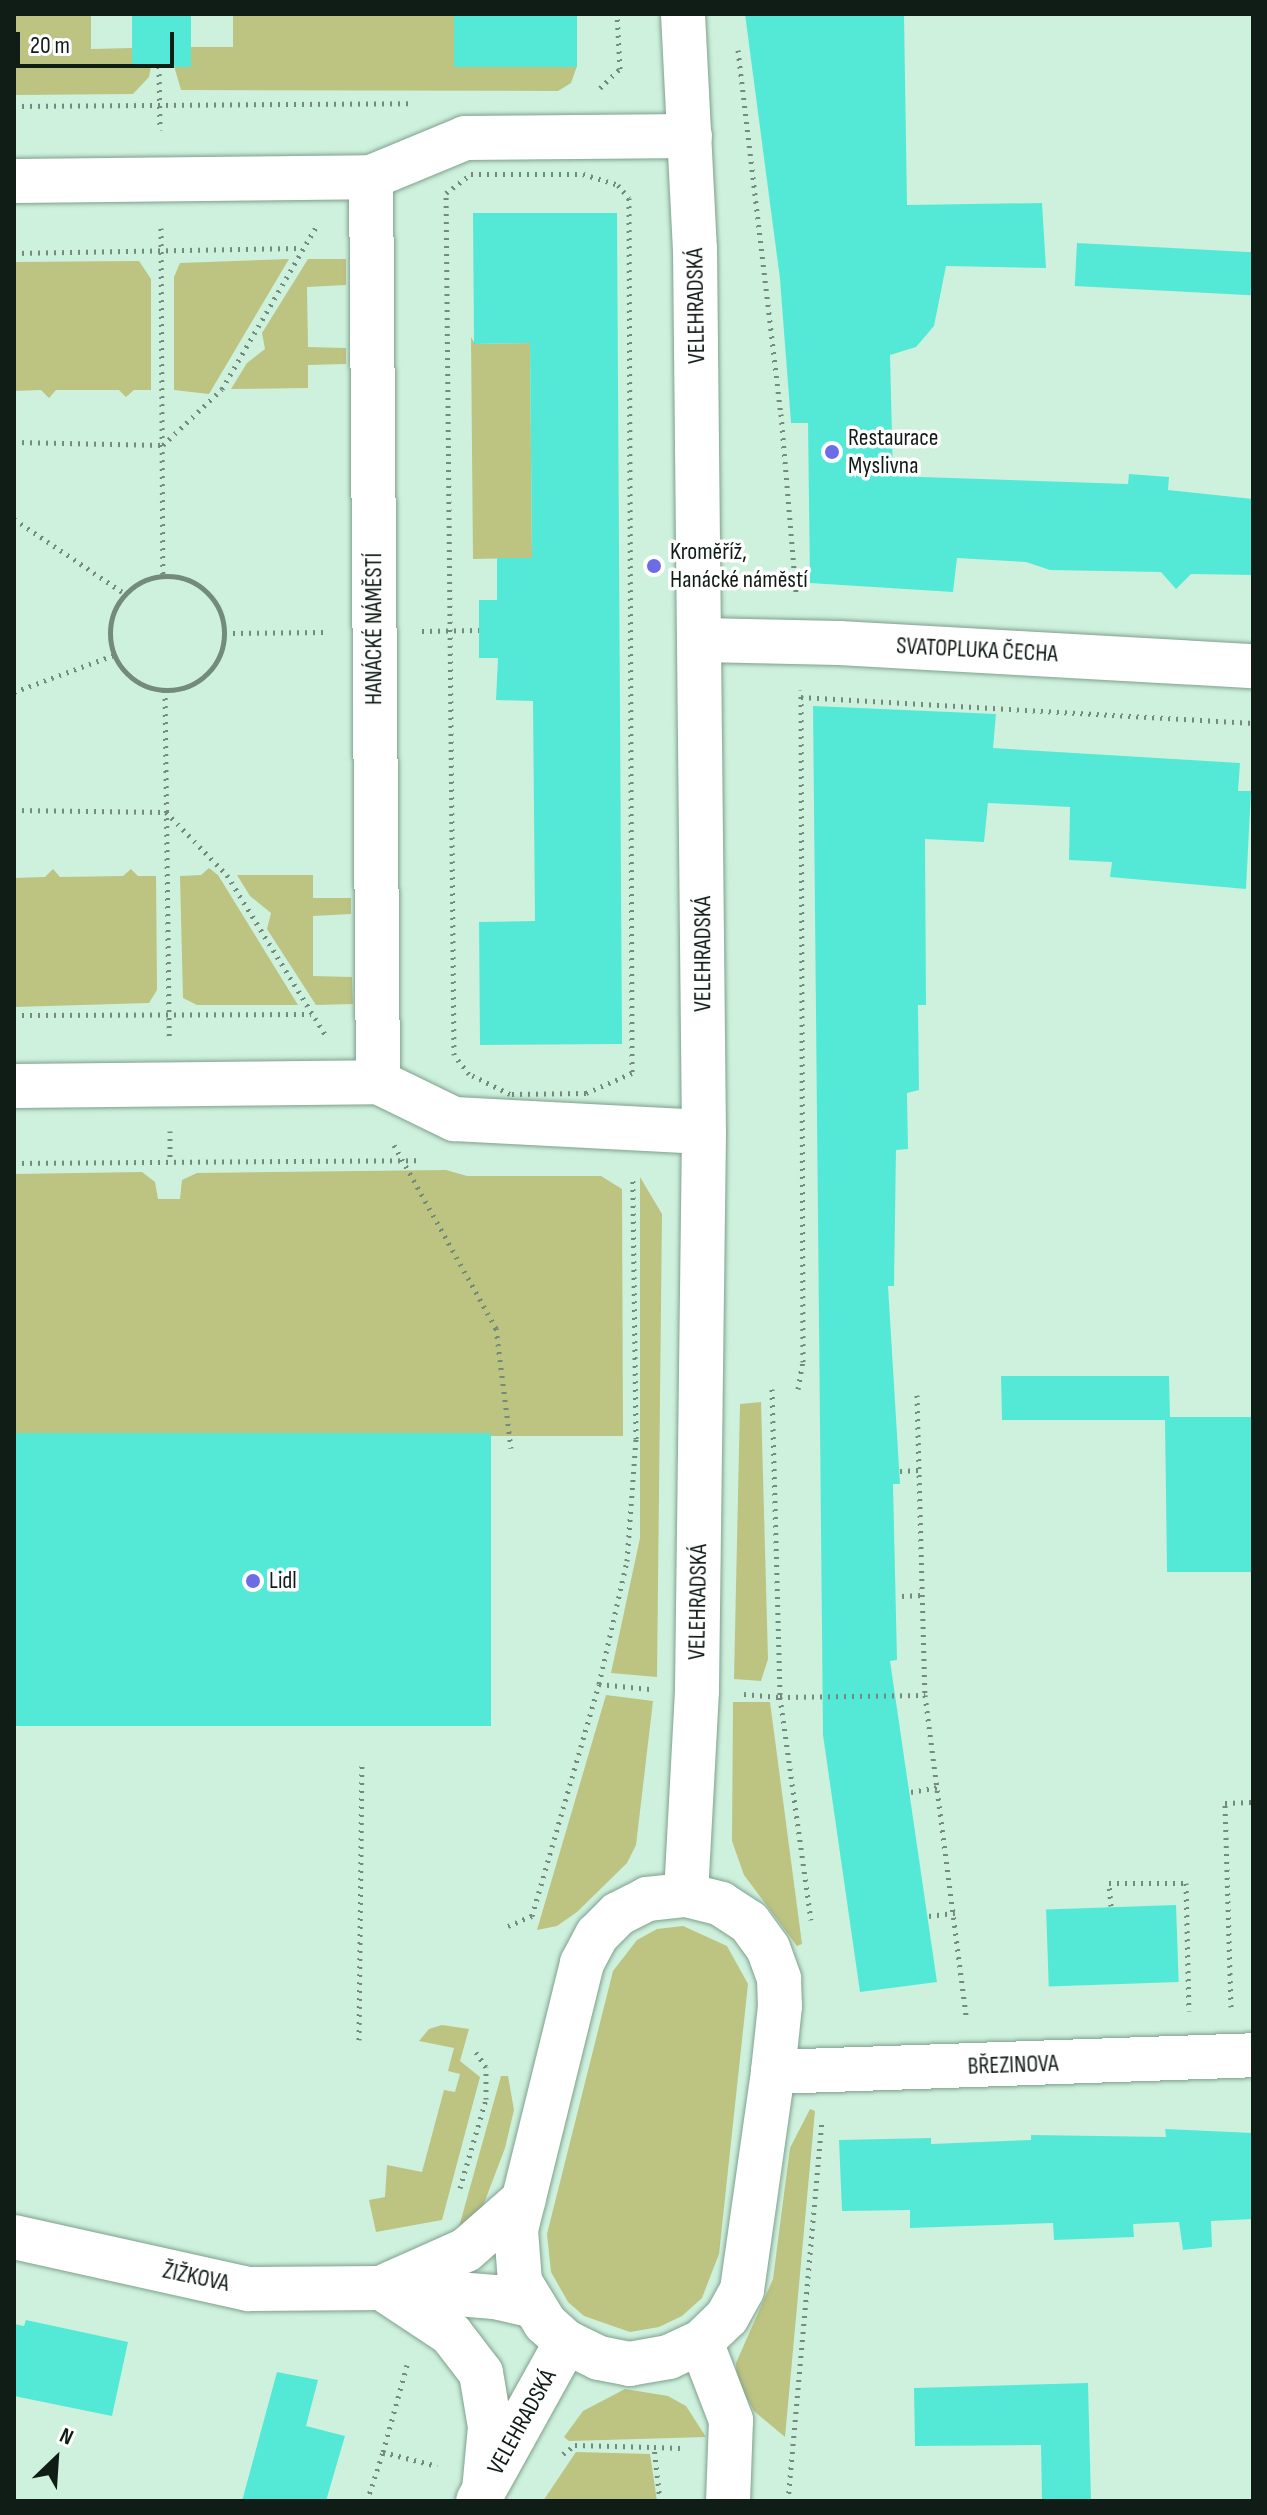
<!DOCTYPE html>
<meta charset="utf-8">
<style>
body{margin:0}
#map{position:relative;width:1267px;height:2515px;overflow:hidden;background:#cef1dd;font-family:"Sofia Sans Condensed",sans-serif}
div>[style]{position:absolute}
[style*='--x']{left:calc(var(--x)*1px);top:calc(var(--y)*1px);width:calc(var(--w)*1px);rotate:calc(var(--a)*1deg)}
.green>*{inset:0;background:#bdc381}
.building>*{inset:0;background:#54e9d7;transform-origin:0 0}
.path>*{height:5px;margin-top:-2.5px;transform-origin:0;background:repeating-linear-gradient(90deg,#738a7d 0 2px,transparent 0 8px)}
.path>.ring{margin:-2.5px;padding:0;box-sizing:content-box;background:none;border:5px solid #738a7d;border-radius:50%}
.roads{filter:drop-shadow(0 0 2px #7fa08e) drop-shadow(0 0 2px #7fa08e)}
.street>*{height:44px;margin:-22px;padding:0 22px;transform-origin:22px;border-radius:22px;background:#fff}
.secondary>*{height:44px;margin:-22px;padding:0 22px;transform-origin:22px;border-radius:22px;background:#fff}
.dots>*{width:22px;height:22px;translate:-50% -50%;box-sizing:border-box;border:4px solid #fff;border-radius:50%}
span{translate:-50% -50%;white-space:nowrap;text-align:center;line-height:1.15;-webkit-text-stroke:7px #fff;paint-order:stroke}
.street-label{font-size:24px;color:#101c16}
.poi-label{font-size:24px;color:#101c16}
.left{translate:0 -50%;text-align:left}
.frame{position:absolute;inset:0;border:16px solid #101c16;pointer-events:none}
.north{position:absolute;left:16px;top:2419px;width:80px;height:80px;-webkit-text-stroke:6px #fff;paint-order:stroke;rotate:25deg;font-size:22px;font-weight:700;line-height:32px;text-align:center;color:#101c16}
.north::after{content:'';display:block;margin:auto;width:28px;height:36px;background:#101c16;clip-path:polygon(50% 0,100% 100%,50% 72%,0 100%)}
.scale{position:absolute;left:16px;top:32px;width:158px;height:36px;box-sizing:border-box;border:4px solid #101c16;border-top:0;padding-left:10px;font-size:24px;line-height:28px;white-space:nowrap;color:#101c16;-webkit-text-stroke:6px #fff;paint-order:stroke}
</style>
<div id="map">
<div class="green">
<div style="clip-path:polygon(14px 14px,91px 14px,91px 49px,133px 48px,151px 66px,149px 77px,133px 94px,14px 95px)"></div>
<div style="clip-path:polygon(233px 14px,454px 14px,455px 67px,577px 66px,571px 83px,558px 91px,181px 90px,174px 66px,190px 65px,191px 47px,233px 47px)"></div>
<div style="clip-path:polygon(289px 259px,209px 394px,174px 390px,174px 277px,180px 263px)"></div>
<div style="clip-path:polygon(308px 259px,346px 259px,346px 285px,307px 287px,308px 347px,346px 348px,346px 364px,308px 365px,308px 388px,231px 389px,247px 363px,265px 349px,262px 333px)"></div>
<div style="clip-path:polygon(139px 261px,151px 279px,151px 390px,134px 390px,126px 397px,119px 390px,56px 390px,49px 398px,41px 390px,14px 391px,14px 262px)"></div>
<div style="clip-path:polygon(471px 337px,475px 344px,530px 343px,532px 558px,473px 559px)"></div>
<div style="clip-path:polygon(209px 868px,218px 875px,298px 1005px,197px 1005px,183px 998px,180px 876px,201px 875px)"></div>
<div style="clip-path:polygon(53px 869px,60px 877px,123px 876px,131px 869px,138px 876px,156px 876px,157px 990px,149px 1003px,14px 1007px,14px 878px,45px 877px)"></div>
<div style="clip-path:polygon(237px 875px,313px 875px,313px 898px,351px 898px,351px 914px,313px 916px,313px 976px,352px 977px,353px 1004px,316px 1005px,267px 929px,271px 913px,250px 896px)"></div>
<div style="clip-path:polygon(446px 1170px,467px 1176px,601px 1176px,622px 1189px,623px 1436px,14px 1436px,14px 1174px,142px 1172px,155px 1182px,158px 1199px,180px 1199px,182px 1180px,197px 1173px)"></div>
<div style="clip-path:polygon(640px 1177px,662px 1214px,657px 1677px,611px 1673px,640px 1538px)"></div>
<div style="clip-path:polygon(761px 1402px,768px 1659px,761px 1681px,734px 1679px,740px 1404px)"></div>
<div style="clip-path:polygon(606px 1695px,653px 1701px,636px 1845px,627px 1863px,577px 1912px,557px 1926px,537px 1930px)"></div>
<div style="clip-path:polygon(733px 1702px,770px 1702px,802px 1944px,797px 1946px,744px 1875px,732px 1841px)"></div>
<div style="clip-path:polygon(683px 1926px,727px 1946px,748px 1984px,719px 2254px,702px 2298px,682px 2316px,659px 2327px,630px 2332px,584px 2316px,568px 2302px,551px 2272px,547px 2234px,613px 1971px,637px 1940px,657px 1929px)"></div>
<div style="clip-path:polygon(442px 2025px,469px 2029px,460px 2061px,480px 2077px,442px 2220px,376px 2232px,369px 2200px,385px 2197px,387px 2165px,422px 2172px,444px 2090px,455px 2092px,460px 2074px,448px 2071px,454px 2048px,419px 2041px,429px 2029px)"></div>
<div style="clip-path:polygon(501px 2076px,508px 2076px,514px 2110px,505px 2148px,483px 2206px,459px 2227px)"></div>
<div style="clip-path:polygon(810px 2109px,815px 2111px,785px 2437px,754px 2411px,737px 2381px,736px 2363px,773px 2279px,790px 2148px)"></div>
<div style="clip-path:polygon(625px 2389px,668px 2396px,686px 2406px,706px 2437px,569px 2441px,564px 2437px,583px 2411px)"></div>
<div style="clip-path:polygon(576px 2452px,650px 2454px,657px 2501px,543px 2501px)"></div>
</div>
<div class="building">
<div style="left:132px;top:14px;width:59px;height:53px"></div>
<div style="left:454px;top:14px;width:123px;height:53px"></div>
<div style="clip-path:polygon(745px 14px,904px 14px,907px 205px,1042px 203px,1046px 268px,946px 266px,934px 326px,916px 347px,890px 355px,893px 476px,1128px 484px,1129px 474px,1169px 477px,1168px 490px,1253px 499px,1253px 575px,1191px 574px,1176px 589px,1161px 572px,1050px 570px,1026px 562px,957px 558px,953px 592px,810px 583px,808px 423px,791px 423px,780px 279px)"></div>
<div style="clip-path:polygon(473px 213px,617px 213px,622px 1044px,480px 1045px,479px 922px,535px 921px,533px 701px,496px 700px,498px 658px,479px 658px,479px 600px,497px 600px,497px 558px,532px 558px,530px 343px,474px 344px)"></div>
<div style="left:1077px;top:243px;width:176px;height:43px;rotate:3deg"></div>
<div style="clip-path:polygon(813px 706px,996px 714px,993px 748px,1240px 763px,1238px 791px,1251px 791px,1246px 889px,1110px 877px,1112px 862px,1069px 860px,1070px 807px,988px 803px,984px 842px,925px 839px,926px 1005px,918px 1005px,919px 1090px,907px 1093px,908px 1149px,896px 1150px,894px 1286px,888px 1286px,900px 1484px,893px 1484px,897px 1660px,890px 1661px,937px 1982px,860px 1992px,823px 1735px)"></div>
<div style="clip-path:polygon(1001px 1376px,1169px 1376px,1170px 1417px,1253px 1417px,1253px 1572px,1167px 1572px,1165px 1420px,1002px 1420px)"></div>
<div style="left:491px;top:1433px;width:293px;height:477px;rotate:90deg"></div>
<div style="left:1176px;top:1905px;width:77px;height:130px;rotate:88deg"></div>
<div style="clip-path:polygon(1165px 2129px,1253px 2133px,1253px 2219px,1211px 2221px,1212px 2247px,1183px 2250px,1179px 2222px,1133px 2224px,1134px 2237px,1054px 2240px,1053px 2223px,910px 2228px,910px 2210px,842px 2211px,839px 2140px,931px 2138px,931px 2144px,1031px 2140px,1031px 2135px,1166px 2137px)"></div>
<div style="clip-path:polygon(26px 2320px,128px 2342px,112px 2416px,14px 2396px,14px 2324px,24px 2326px)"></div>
<div style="clip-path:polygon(277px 2372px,318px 2380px,306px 2426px,345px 2436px,326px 2501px,242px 2501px)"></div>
<div style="clip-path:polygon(1088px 2383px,1091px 2501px,1042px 2501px,1041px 2445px,915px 2446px,914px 2388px)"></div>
</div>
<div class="path">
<div style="--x:738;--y:50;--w:367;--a:83.3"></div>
<div style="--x:781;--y:414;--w:180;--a:85.2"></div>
<div style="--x:159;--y:66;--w:64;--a:89.1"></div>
<div style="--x:600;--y:88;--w:28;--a:-44"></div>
<div style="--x:620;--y:69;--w:55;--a:-93.1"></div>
<div style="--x:14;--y:106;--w:398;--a:-0.4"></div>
<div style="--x:471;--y:174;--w:112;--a:0"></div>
<div style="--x:583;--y:174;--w:37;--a:17"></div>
<div style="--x:618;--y:185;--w:17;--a:50"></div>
<div style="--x:629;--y:198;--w:875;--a:89.8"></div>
<div style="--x:632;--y:1073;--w:50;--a:156.5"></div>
<div style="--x:586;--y:1093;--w:76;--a:179.2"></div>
<div style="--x:510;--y:1094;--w:46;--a:-154"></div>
<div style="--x:469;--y:1074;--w:24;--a:-128"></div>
<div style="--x:454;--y:1055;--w:862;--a:-90.53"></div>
<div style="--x:446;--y:193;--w:31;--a:-37"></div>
<div style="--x:161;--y:228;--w:347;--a:89.7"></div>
<div style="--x:14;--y:253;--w:287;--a:-1"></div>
<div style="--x:14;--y:442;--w:149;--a:1.2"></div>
<div style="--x:163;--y:445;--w:81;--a:-43.5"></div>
<div style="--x:222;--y:389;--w:190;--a:-59.9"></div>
<div style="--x:14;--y:519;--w:134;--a:34"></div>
<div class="ring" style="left:110px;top:576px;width:109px;height:109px"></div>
<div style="--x:422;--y:631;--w:57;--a:-1"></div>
<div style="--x:225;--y:633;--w:103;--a:-0.6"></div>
<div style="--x:165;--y:690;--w:347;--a:89.3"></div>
<div style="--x:14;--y:692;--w:107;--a:-20.3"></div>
<div style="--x:801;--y:697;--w:453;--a:3.3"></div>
<div style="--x:14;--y:810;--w:152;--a:0.8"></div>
<div style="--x:166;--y:812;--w:88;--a:45.9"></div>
<div style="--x:227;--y:875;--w:187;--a:58.4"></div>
<div style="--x:14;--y:1015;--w:297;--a:-0.2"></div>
<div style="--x:170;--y:1131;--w:30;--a:90"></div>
<div style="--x:394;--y:1145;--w:210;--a:60.9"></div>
<div style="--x:496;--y:1328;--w:121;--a:82.9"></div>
<div style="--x:14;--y:1163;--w:407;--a:-0.4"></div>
<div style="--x:772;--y:1389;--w:308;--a:88.5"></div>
<div style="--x:780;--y:1697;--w:145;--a:-0.8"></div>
<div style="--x:925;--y:1695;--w:323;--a:82.7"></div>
<div style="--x:798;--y:1389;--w:27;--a:-80"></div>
<div style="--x:803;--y:1362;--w:672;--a:-90.17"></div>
<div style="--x:917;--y:1395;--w:300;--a:88.5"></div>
<div style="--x:900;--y:1471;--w:18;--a:-3"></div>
<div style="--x:902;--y:1596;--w:20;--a:-3"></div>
<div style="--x:599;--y:1684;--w:51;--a:5.6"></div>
<div style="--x:744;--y:1694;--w:36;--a:5"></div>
<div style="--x:780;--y:1697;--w:225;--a:82.1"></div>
<div style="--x:911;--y:1792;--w:27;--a:-10"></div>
<div style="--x:1111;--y:1906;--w:23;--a:-95"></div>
<div style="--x:1109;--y:1883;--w:77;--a:0"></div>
<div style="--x:1186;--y:1883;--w:128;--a:88.7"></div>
<div style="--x:929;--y:1916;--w:26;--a:-7"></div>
<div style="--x:508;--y:1926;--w:26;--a:-23"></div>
<div style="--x:532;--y:1916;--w:241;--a:-73.9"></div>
<div style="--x:599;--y:1684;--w:126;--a:-77.2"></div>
<div style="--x:627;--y:1561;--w:122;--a:-85.8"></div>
<div style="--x:636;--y:1439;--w:261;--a:-90.7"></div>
<div style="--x:1231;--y:2007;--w:204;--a:-91.7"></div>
<div style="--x:1225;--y:1803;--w:28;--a:-2"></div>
<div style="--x:359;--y:2040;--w:276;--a:-89.4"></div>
<div style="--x:460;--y:2188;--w:93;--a:-73.7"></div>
<div style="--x:486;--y:2099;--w:32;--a:-90"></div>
<div style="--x:486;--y:2067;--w:18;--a:-124"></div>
<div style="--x:407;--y:2365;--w:90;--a:105.4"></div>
<div style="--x:383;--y:2452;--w:56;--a:14.5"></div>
<div style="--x:563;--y:2454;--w:15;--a:-37"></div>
<div style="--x:575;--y:2445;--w:79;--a:1.5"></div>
<div style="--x:367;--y:2501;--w:52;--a:-71.9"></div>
<div style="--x:660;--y:2501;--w:54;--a:-96.3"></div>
<div style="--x:654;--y:2447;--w:26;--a:2"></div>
<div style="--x:788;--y:2501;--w:383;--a:-84.9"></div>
</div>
<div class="roads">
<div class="street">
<div style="--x:14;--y:181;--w:357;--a:-0.6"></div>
<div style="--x:371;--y:177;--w:102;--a:-22.5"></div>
<div style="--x:465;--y:138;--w:225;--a:-0.5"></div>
<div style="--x:701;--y:640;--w:138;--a:1.2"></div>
<div style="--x:839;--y:643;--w:415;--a:3.2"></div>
<div style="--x:378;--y:1082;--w:85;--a:26"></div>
<div style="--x:454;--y:1119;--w:250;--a:3"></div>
<div style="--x:14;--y:1086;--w:364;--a:-0.6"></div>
<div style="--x:378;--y:1082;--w:905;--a:-90.44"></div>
<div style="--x:773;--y:2072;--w:480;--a:-2"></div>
<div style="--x:14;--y:2237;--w:241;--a:12.5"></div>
<div style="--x:249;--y:2289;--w:132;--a:-0.4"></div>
<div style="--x:381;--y:2288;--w:114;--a:4.5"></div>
<div style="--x:495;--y:2297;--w:37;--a:13"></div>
<div style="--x:387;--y:2285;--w:86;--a:-23.9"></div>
<div style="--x:466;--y:2250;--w:77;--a:-41.3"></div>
<div style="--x:383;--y:2289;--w:82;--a:33.5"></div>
<div style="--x:451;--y:2334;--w:49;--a:52.4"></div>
<div style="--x:481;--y:2373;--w:55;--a:80.5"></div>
<div style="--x:490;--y:2427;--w:63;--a:95.4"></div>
<div style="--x:701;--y:2342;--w:84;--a:69"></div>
<div style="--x:731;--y:2420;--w:81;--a:92.1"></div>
</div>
<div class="secondary">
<div style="--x:683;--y:14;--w:234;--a:87.1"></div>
<div style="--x:695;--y:248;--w:884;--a:89.42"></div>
<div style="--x:704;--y:1132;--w:559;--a:90.72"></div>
<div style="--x:697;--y:1691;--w:204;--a:93.1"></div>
<div style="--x:686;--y:1895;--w:36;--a:14"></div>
<div style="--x:721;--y:1904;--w:33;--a:33"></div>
<div style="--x:749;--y:1922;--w:32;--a:54"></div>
<div style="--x:768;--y:1948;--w:33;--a:70"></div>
<div style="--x:779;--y:1979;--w:27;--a:88"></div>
<div style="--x:780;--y:2006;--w:66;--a:96.1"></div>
<div style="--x:773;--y:2072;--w:220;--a:98.1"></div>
<div style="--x:742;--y:2290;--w:31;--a:119"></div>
<div style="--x:727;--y:2317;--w:36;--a:136"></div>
<div style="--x:701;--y:2342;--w:35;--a:155"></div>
<div style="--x:669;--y:2357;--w:40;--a:170"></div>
<div style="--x:630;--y:2364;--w:32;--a:-169"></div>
<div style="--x:599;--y:2358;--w:37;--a:-154"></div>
<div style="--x:566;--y:2342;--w:28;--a:-138"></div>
<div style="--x:545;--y:2323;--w:48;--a:-121.4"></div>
<div style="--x:520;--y:2282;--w:52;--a:-94.4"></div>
<div style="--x:516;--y:2230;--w:275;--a:-76.1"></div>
<div style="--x:582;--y:1963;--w:32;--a:-62"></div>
<div style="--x:597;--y:1935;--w:30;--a:-45"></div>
<div style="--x:618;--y:1914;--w:33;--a:-27"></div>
<div style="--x:647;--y:1899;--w:39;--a:-6"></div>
<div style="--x:478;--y:2501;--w:182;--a:-61"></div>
</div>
</div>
<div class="dots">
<div style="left:832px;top:452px;background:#6c6ce6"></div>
<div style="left:654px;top:566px;background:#6c6ce6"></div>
<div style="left:253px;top:1581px;background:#6c6ce6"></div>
</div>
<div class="street-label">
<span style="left:696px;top:306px;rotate:-91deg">VELEHRADSKÁ</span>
<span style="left:374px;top:629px;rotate:-90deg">HANÁCKÉ NÁMĚSTÍ</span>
<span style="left:977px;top:650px;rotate:3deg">SVATOPLUKA ČECHA</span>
<span style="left:703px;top:954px;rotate:-90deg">VELEHRADSKÁ</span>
<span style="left:698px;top:1602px;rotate:-89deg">VELEHRADSKÁ</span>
<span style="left:1013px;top:2065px;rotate:-2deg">BŘEZINOVA</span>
<span style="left:196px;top:2277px;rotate:12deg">ŽIŽKOVA</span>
<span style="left:522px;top:2422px;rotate:-61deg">VELEHRADSKÁ</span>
</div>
<div class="poi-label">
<span class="left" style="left:848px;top:452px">Restaurace<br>Myslivna</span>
<span class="left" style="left:670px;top:566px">Kroměříž,<br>Hanácké náměstí</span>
<span class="left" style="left:269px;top:1581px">Lidl</span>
</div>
<div class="frame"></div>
<div class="north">N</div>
<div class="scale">20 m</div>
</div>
